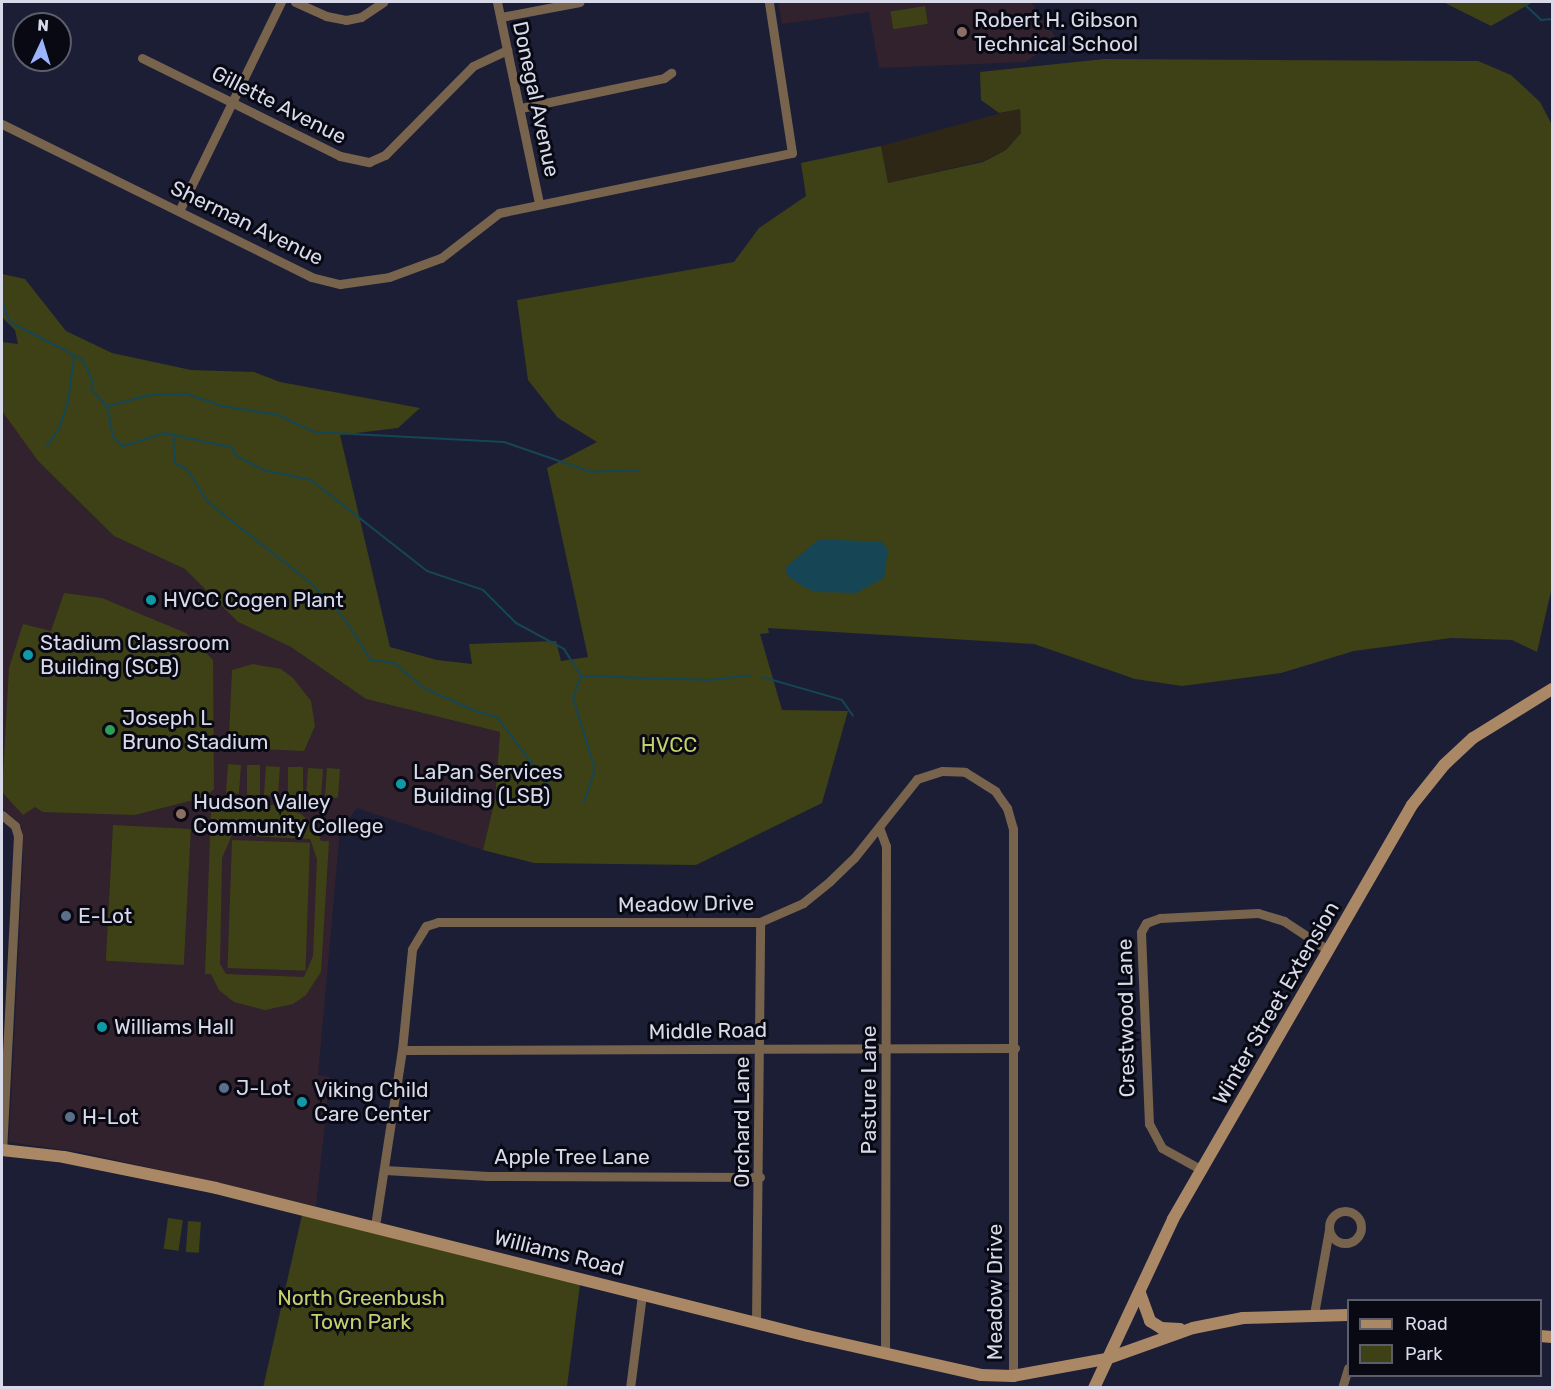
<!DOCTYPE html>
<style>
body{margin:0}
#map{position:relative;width:1554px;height:1389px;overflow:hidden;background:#1c1e35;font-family:Rubik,sans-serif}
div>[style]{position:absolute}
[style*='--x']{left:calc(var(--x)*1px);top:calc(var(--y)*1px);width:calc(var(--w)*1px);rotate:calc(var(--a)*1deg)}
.industrial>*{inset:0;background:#2e2716}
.education>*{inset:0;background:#32222d}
.green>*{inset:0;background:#3d4115;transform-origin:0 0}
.water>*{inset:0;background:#164656}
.stream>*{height:2px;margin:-1px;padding:0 1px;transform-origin:1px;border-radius:1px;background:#164656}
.street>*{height:9px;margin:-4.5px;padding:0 4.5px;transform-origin:4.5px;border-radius:4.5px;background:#78634d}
.street>.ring{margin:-4.5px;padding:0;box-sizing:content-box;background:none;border:9px solid #78634d;border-radius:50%}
.secondary>*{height:12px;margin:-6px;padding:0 6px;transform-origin:6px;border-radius:6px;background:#ab8865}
.dots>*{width:16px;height:16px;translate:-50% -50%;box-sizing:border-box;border:3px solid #080913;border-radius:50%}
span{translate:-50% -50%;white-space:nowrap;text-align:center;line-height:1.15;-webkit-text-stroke:6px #080913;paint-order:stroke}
.poi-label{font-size:21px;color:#d8daea}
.left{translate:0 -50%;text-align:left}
.street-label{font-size:21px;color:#d8daea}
.park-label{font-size:21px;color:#c4d06c}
.frame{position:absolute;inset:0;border:3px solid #d8daea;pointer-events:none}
.legend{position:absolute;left:1347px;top:1299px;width:195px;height:78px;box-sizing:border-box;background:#080913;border:2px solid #5b5d69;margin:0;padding:8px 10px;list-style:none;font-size:18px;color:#d8daea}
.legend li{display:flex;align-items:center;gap:12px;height:30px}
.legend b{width:30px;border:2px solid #5b5d69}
.north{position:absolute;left:12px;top:12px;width:60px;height:60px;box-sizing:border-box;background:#080913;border:2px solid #5b5d69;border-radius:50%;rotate:4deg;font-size:16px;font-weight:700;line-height:24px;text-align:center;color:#d8daea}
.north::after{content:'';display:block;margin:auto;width:21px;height:27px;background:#9bb4fd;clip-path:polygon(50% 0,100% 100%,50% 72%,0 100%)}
</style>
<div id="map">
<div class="industrial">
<div style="clip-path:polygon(1020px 108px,1021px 133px,1006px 150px,983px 161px,888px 183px,881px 146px)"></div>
</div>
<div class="education">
<div style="clip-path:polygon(778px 2px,1031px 2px,1057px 39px,1026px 62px,879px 68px,869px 12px,782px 24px)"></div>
<div style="clip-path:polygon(2px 411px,38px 461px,114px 536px,185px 569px,238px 622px,291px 647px,366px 699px,500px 732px,495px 799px,483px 850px,357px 808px,340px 830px,318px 1075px,330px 1077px,316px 1206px,85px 1153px,9px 1142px,23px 862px,22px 828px,2px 807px)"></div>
</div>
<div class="green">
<div style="clip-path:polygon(1443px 2px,1533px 2px,1491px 26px)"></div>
<div style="left:925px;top:6px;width:18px;height:35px;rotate:81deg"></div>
<div style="clip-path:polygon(1104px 59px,1478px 61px,1511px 75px,1540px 102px,1552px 125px,1552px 587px,1537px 652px,1512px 640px,1451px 638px,1354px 651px,1281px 673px,1182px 686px,1135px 679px,1034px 644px,768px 628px,769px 633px,760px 634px,782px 710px,848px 711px,822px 803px,696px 865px,534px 863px,483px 850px,495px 799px,500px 732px,366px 699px,291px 647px,238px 622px,185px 569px,114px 536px,38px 461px,2px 411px,2px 342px,18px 344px,15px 330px,2px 317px,2px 274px,25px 279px,66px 331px,112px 353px,191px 370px,254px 372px,280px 382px,420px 408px,398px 428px,340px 435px,390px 647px,437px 660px,472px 664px,469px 644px,556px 641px,561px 661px,588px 657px,547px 468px,597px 442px,558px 418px,528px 380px,517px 300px,734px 262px,759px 228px,806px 196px,801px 163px,881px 146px,888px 183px,983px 162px,1006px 150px,1021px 133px,1020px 109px,999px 113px,981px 100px,980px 72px)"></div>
<div style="clip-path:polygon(64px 593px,102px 598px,186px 633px,213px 660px,214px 789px,205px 797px,135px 815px,43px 812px,35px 807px,23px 815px,2px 792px,9px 668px,23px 624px,51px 631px)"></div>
<div style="clip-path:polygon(253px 664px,281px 669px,293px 678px,311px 701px,315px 726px,304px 751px,236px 748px,229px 737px,232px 670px)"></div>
<div style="left:228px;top:764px;width:13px;height:29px;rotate:4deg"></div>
<div style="left:247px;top:765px;width:13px;height:30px"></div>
<div style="left:266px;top:766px;width:14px;height:29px;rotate:4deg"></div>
<div style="left:288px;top:767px;width:15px;height:28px"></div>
<div style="left:308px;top:768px;width:15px;height:29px;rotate:4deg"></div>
<div style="left:327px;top:768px;width:13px;height:29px;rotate:4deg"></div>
<div style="clip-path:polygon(evenodd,263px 805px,278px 805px,301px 814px,316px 828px,321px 841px,329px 841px,321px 972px,306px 995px,293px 1004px,265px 1010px,234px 1002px,219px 990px,211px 974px,205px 974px,211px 810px,239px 812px,263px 805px,232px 835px,310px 839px,317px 859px,313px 956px,304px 977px,226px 974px,220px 964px,222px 858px,232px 835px)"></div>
<div style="left:113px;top:825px;width:78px;height:136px;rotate:3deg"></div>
<div style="left:232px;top:840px;width:78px;height:128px;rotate:2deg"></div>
<div style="clip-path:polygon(302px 1215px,580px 1284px,567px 1387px,263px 1388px)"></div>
<div style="left:168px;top:1218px;width:15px;height:31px;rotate:8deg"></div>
<div style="left:188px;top:1221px;width:13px;height:31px;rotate:4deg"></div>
</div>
<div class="water">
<div style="clip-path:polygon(819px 539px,882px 542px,888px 549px,884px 578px,856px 593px,815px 592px,802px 586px,788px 576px,785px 568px)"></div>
</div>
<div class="stream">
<div style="--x:1522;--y:2;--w:26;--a:43"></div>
<div style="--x:1541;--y:20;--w:11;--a:-5"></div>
<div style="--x:2;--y:302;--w:22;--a:68"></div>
<div style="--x:10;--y:322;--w:81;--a:27.2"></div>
<div style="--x:82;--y:359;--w:25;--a:64"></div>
<div style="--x:93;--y:382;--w:7;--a:106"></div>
<div style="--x:91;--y:389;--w:23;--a:47"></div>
<div style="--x:107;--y:406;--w:32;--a:79"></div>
<div style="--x:113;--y:437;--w:13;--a:42"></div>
<div style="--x:123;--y:446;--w:44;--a:-17.2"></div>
<div style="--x:165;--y:433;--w:70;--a:12.4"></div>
<div style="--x:233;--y:448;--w:7;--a:74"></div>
<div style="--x:235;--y:455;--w:32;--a:28"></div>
<div style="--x:263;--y:470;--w:49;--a:11.8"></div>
<div style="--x:311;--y:480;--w:147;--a:38.1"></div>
<div style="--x:427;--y:571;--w:59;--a:18.7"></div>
<div style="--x:483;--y:590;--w:47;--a:45"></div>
<div style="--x:516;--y:623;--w:55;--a:28.4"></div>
<div style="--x:564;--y:649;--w:32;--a:58"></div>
<div style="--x:581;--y:676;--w:130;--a:1.8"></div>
<div style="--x:711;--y:680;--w:39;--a:-7"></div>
<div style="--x:108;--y:406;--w:43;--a:-14.7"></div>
<div style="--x:150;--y:395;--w:37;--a:-2"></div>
<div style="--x:187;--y:394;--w:37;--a:19"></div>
<div style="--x:222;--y:406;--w:57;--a:9.1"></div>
<div style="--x:278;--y:415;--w:40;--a:25"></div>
<div style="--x:314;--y:432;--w:190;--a:3"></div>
<div style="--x:504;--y:442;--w:92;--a:19"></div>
<div style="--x:591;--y:472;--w:47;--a:-2.4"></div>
<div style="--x:173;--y:434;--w:29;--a:86"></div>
<div style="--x:175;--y:463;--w:13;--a:27"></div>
<div style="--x:187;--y:469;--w:39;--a:58"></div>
<div style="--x:208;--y:502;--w:134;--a:38.3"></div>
<div style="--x:313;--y:585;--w:45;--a:46.8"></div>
<div style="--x:344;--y:618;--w:50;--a:57.3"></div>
<div style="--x:371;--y:660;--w:23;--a:7"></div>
<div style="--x:394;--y:663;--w:39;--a:40"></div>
<div style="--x:424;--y:688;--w:59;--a:24"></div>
<div style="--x:478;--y:712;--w:20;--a:15"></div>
<div style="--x:497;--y:717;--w:85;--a:53.1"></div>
<div style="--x:47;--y:446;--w:21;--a:-55"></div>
<div style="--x:59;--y:429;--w:28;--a:-72"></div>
<div style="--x:68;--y:402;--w:46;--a:-82.6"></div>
<div style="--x:581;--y:676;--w:23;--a:110"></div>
<div style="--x:573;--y:698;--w:74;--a:72.8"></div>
<div style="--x:595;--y:769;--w:35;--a:108"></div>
<div style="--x:762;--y:677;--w:83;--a:16"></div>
<div style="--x:842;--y:700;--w:19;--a:55"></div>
</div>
<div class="street">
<div style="--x:295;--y:2;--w:34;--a:24"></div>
<div style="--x:326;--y:16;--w:20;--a:11"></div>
<div style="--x:346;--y:20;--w:15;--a:-11"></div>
<div style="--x:361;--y:17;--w:27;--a:-34"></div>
<div style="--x:497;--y:2;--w:205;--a:78.2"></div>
<div style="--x:501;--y:17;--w:80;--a:-10.8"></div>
<div style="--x:142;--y:58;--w:221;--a:26.3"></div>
<div style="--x:340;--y:156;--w:30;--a:12"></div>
<div style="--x:369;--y:162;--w:17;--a:-24"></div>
<div style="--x:385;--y:155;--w:125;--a:-45.3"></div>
<div style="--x:473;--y:66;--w:38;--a:-25"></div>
<div style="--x:521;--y:108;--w:146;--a:-11.8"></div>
<div style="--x:664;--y:78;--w:9;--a:-36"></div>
<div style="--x:2;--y:124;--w:345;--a:26.3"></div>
<div style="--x:311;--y:277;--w:30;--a:14"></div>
<div style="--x:340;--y:284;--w:49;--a:-8.1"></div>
<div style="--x:389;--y:277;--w:55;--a:-20.1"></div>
<div style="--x:441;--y:258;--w:73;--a:-37.8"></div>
<div style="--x:499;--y:213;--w:299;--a:-11.6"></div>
<div style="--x:792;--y:153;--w:153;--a:-98.7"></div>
<div style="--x:179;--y:211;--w:233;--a:-64"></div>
<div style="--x:2;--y:815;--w:17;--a:40"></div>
<div style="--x:15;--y:826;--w:10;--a:73"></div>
<div style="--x:18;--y:836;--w:314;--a:92.9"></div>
<div style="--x:879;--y:827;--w:20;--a:70"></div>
<div style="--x:886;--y:846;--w:508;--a:90.11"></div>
<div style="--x:402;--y:1050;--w:613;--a:-0.19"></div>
<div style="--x:385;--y:1170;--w:103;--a:3.3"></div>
<div style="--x:488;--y:1176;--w:272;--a:0.2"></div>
<div style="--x:1202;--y:1170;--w:46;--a:-151.2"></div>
<div style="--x:1162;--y:1148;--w:27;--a:-118"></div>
<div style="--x:1149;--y:1124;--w:192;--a:-92.4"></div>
<div style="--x:1141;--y:932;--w:10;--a:-61"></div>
<div style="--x:1146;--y:923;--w:15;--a:-20"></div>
<div style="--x:1160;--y:918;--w:98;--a:-2.9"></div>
<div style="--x:1258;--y:913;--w:27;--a:17"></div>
<div style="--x:1284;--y:921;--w:53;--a:33.4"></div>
<div class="ring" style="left:1329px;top:1211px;width:23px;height:23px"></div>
<div style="--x:375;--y:1226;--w:178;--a:-81.3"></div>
<div style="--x:402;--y:1050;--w:101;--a:-84.3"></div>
<div style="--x:412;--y:949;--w:27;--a:-59"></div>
<div style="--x:426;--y:926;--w:13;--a:-18"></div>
<div style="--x:438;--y:922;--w:322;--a:0"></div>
<div style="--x:760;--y:922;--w:47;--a:-23.8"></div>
<div style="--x:803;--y:903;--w:35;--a:-39"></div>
<div style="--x:830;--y:881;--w:33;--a:-44"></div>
<div style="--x:854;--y:858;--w:101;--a:-51.4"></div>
<div style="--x:917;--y:779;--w:26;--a:-18"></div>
<div style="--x:942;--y:771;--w:23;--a:2"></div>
<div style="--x:965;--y:772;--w:36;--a:32"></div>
<div style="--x:995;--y:791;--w:21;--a:55"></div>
<div style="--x:1007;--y:808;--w:22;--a:74"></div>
<div style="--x:1013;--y:829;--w:547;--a:90"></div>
<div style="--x:1314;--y:1314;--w:85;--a:-79.9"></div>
<div style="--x:756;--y:1322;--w:400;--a:-89.4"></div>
<div style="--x:630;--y:1388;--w:95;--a:-82.7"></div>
<div style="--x:1342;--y:1388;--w:21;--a:-73"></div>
</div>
<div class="secondary">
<div style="--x:2;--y:1150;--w:62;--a:6.4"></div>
<div style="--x:64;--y:1157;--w:155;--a:11.5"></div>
<div style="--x:216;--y:1188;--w:610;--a:14.04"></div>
<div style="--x:808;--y:1336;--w:177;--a:12.7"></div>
<div style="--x:981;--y:1375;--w:32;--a:2"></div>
<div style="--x:1013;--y:1376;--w:95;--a:-10.4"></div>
<div style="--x:1106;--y:1359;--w:92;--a:-19.6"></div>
<div style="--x:1193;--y:1328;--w:51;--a:-11.3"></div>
<div style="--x:1243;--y:1318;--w:105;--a:-1.6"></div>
<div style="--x:1140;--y:1293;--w:30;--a:70"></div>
<div style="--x:1150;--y:1321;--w:13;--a:32"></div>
<div style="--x:1161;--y:1328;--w:19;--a:3"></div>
<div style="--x:1540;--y:1336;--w:12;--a:5"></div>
<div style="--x:1094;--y:1388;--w:187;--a:-64.9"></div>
<div style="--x:1173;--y:1219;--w:478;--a:-60"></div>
<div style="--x:1412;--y:805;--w:51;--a:-51.3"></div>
<div style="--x:1444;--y:765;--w:40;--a:-43"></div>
<div style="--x:1473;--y:738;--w:93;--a:-31.8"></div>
</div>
<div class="dots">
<div style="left:962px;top:32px;background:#8d6e63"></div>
<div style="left:151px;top:600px;background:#0f9aa8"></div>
<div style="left:28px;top:655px;background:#0f9aa8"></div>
<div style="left:110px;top:730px;background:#2e9e5b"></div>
<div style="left:401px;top:784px;background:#0f9aa8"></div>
<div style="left:181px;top:814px;background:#8d6e63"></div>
<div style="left:66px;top:916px;background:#5c6f8a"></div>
<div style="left:102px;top:1027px;background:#0f9aa8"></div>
<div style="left:224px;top:1088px;background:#5c6f8a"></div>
<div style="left:302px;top:1102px;background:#0f9aa8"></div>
<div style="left:70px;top:1117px;background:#5c6f8a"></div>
</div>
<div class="poi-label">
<span class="left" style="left:974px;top:32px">Robert H. Gibson<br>Technical School</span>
<span class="left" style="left:163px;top:600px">HVCC Cogen Plant</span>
<span class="left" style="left:40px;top:655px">Stadium Classroom<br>Building (SCB)</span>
<span class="left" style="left:122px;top:730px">Joseph L<br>Bruno Stadium</span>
<span class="left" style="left:413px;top:784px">LaPan Services<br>Building (LSB)</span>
<span class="left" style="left:193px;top:814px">Hudson Valley<br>Community College</span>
<span class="left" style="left:78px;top:916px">E-Lot</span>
<span class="left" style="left:114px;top:1027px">Williams Hall</span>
<span class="left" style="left:236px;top:1088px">J-Lot</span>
<span class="left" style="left:314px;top:1102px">Viking Child<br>Care Center</span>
<span class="left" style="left:82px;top:1117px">H-Lot</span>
</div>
<div class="street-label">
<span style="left:536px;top:99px;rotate:78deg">Donegal Avenue</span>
<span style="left:279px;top:105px;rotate:27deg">Gillette Avenue</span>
<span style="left:247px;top:223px;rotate:26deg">Sherman Avenue</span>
<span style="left:686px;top:904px;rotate:-1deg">Meadow Drive</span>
<span style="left:1276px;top:1003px;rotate:-60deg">Winter Street Extension</span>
<span style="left:1126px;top:1018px;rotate:-91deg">Crestwood Lane</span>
<span style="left:708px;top:1031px;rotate:-1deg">Middle Road</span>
<span style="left:869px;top:1090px;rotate:-90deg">Pasture Lane</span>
<span style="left:742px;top:1122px;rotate:-90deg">Orchard Lane</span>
<span style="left:572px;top:1157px">Apple Tree Lane</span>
<span style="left:559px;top:1253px;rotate:14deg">Williams Road</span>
<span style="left:995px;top:1292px;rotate:-90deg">Meadow Drive</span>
</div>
<div class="park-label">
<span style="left:669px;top:745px">HVCC</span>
<span style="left:361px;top:1310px">North Greenbush<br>Town Park</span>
</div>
<div class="frame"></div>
<ul class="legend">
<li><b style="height:8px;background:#ab8865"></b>Road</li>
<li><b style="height:16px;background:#3d4115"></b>Park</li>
</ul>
<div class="north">N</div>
</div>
